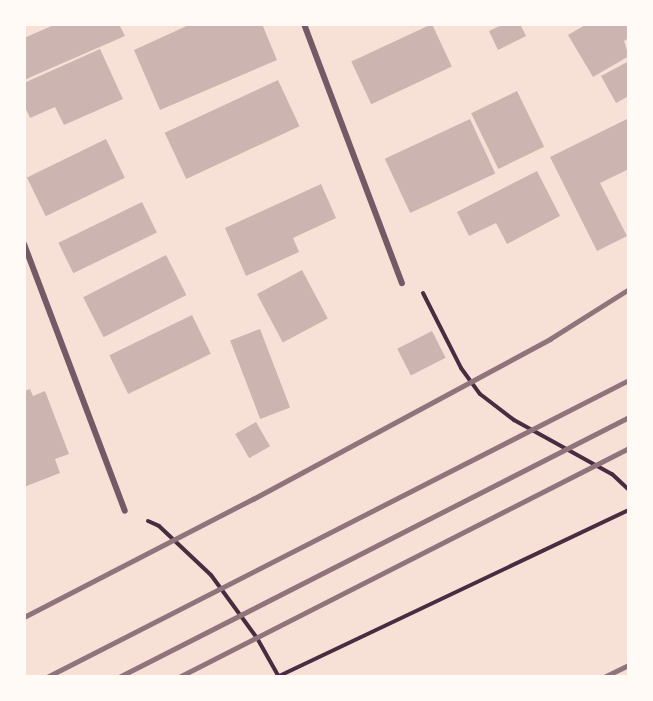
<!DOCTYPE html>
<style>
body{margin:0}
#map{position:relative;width:653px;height:701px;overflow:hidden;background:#f7e1d7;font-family:"Titillium Web",sans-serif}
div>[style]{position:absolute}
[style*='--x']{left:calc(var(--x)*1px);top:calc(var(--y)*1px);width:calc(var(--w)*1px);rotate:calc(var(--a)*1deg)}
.building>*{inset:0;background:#ccb4b1;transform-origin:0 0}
.path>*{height:4px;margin:-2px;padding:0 2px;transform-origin:2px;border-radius:2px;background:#4a2c40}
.minor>*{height:6px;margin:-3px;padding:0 3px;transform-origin:3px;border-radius:3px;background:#755966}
.rail>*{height:4.5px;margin:-2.25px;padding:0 2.25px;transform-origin:2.25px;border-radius:2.25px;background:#8f747c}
span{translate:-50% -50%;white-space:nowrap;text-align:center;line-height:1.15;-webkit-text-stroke:4.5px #fffaf5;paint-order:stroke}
.frame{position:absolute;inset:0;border:26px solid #fffaf5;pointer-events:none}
</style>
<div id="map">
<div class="building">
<div style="clip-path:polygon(56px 24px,119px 24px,125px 36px,24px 80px,24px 38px)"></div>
<div style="clip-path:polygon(191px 24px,262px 24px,277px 60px,160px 110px,134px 50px)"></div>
<div style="left:432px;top:24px;width:47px;height:89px;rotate:65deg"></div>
<div style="clip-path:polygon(504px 24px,520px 24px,526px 36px,498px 50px,489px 31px)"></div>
<div style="clip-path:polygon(587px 24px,629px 24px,629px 38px,624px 41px,629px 56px,593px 77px,568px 35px)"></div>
<div style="clip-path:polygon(100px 49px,123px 99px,64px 125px,55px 107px,30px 118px,24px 105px,24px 83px)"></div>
<div style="clip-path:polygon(629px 61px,629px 96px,616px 103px,601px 76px)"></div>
<div style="left:278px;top:80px;width:51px;height:125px;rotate:65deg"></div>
<div style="left:517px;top:91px;width:62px;height:51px;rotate:64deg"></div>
<div style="clip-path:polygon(629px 118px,629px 169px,600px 183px,627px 236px,597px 251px,550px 157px)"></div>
<div style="left:470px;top:119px;width:60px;height:94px;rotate:65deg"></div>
<div style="left:106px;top:139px;width:43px;height:88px;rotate:64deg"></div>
<div style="clip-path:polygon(537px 171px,560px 216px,507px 244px,496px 223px,469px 236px,457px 212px)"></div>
<div style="clip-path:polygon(321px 184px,336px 218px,293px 238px,299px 252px,246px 276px,225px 228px)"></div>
<div style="left:142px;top:202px;width:34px;height:93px;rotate:64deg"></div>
<div style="left:166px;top:255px;width:45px;height:93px;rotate:63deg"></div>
<div style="left:302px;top:270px;width:55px;height:51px;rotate:62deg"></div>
<div style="left:192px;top:315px;width:43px;height:92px;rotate:64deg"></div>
<div style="left:260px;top:329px;width:84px;height:32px;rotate:69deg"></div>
<div style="left:432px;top:331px;width:30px;height:39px;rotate:63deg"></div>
<div style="clip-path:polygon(30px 389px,33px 396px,45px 391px,69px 454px,55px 459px,60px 473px,24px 487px,24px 391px)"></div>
<div style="left:256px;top:422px;width:28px;height:24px;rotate:60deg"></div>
</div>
<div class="path">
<div style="--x:423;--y:293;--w:84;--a:63.1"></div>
<div style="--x:461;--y:368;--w:32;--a:54"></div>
<div style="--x:480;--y:394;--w:43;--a:37.4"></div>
<div style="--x:514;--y:420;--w:112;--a:28.9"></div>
<div style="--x:612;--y:474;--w:23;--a:43"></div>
<div style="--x:148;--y:521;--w:12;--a:24"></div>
<div style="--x:159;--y:526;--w:71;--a:43.3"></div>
<div style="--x:211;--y:575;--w:78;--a:53.9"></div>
<div style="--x:257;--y:638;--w:45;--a:60.6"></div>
<div style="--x:277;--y:677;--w:390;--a:-25.4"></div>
</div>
<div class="minor">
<div style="--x:304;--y:24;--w:277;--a:69.3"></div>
<div style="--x:24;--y:244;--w:285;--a:69.3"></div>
</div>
<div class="rail">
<div style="--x:24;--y:617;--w:258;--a:-27.3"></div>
<div style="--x:253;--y:499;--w:337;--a:-28.3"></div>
<div style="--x:550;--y:339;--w:93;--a:-32.3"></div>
<div style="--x:47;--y:677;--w:653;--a:-27.04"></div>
<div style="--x:119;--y:677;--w:572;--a:-27.01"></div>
<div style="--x:179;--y:677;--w:505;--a:-26.97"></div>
<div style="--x:604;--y:677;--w:28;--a:-26"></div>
</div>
<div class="frame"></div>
</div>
